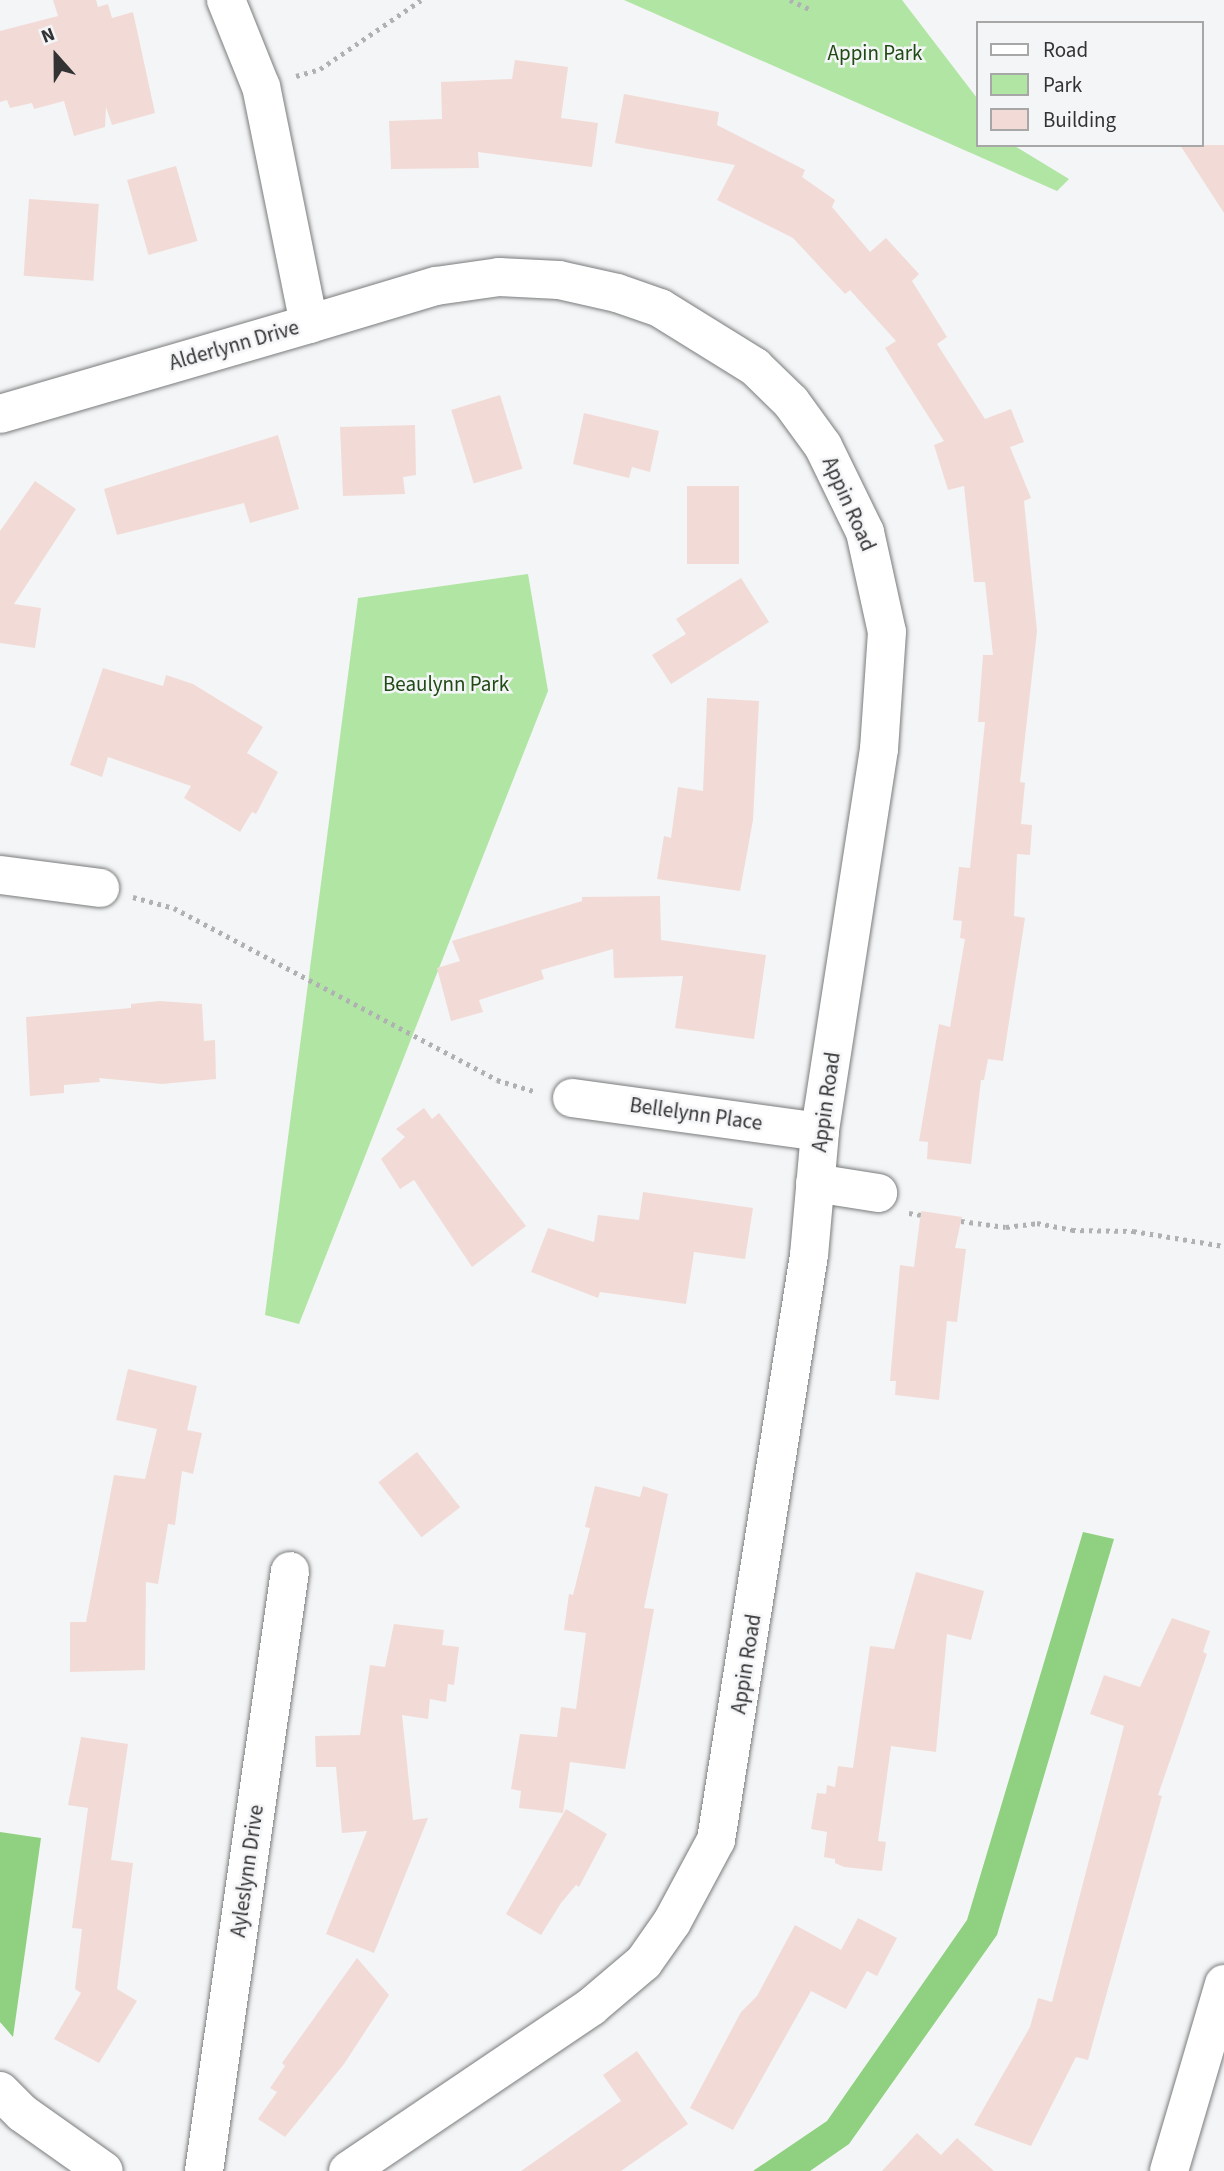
<!DOCTYPE html>
<style>
body{margin:0}
#map{position:relative;width:1224px;height:2171px;overflow:hidden;background:#f4f5f6;font-family:"Source Sans 3",sans-serif}
div>[style]{position:absolute}
[style*='--x']{left:calc(var(--x)*1px);top:calc(var(--y)*1px);width:calc(var(--w)*1px);rotate:calc(var(--a)*1deg)}
.green>*{inset:0;background:#b1e5a4}
.forest>*{inset:0;background:#8fd180}
.building>*{inset:0;background:#f2dbd7;transform-origin:0 0}
.path>*{height:4.5px;margin-top:-2.25px;transform-origin:0;background:repeating-linear-gradient(90deg,#b0b1b2 0 3.5px,transparent 0 8.5px)}
.roads{filter:drop-shadow(0 0 2px #7a7c7d) drop-shadow(0 0 2px #7a7c7d)}
.minor>*{height:38px;margin:-19px;padding:0 19px;transform-origin:19px;border-radius:19px;background:#fff}
span{translate:-50% -50%;white-space:nowrap;text-align:center;line-height:1.15;-webkit-text-stroke:5px #f4f5f6;paint-order:stroke}
.park-label{font-size:21px;color:#1f4a14}
.street-label{font-size:21px;color:#333334}
.legend{position:absolute;left:976px;top:21px;width:228px;height:126px;box-sizing:border-box;background:#f4f5f6;border:2px solid #a7a7a8;margin:0;padding:9px 12px;list-style:none;font-size:21px;color:#333334}
.legend li{display:flex;align-items:center;gap:14px;height:35px}
.legend b{width:35px;border:2px solid #a7a7a8}
.north{position:absolute;left:21px;top:21px;width:70px;height:70px;-webkit-text-stroke:5px #f4f5f6;paint-order:stroke;rotate:339deg;font-size:19px;font-weight:700;line-height:28px;text-align:center;color:#333334}
.north::after{content:'';display:block;margin:auto;width:24px;height:32px;background:#333334;clip-path:polygon(50% 0,100% 100%,50% 72%,0 100%)}
</style>
<div id="map">
<div class="green">
<div style="clip-path:polygon(624px 0,902px 0,977px 98px,977px 145px,1013px 145px,1069px 179px,1057px 191px)"></div>
<div style="clip-path:polygon(528px 574px,548px 691px,299px 1324px,265px 1315px,358px 598px)"></div>
</div>
<div class="forest">
<div style="clip-path:polygon(1083px 1532px,1114px 1539px,997px 1935px,849px 2144px,810px 2171px,753px 2171px,827px 2121px,967px 1920px)"></div>
<div style="clip-path:polygon(0 1832px,41px 1838px,13px 2037px,0 2022px)"></div>
</div>
<div class="building">
<div style="clip-path:polygon(53px 0,96px 0,98px 7px,108px 4px,112px 18px,133px 12px,155px 113px,112px 125px,106px 107px,105px 127px,74px 136px,64px 101px,34px 109px,32px 103px,10px 108px,7px 100px,0 102px,0 31px,58px 16px)"></div>
<div style="clip-path:polygon(515px 60px,568px 67px,561px 118px,598px 123px,592px 167px,478px 152px,479px 168px,391px 169px,389px 121px,442px 119px,441px 82px,512px 79px)"></div>
<div style="clip-path:polygon(624px 94px,719px 112px,717px 125px,805px 170px,802px 177px,835px 200px,832px 207px,870px 252px,886px 238px,919px 274px,912px 281px,947px 337px,937px 344px,985px 419px,1011px 409px,1024px 442px,1010px 447px,1031px 498px,1024px 501px,1037px 631px,1020px 782px,1025px 783px,1021px 824px,1032px 825px,1030px 855px,1017px 854px,1014px 916px,1025px 918px,1003px 1061px,988px 1059px,984px 1080px,981px 1080px,971px 1164px,927px 1159px,928px 1142px,919px 1141px,939px 1024px,950px 1027px,965px 939px,960px 938px,962px 921px,953px 920px,959px 867px,970px 868px,985px 722px,978px 722px,983px 655px,993px 655px,985px 582px,974px 582px,964px 486px,948px 490px,934px 445px,944px 441px,885px 348px,896px 341px,850px 290px,845px 294px,793px 238px,717px 200px,735px 165px,615px 143px)"></div>
<div style="clip-path:polygon(1180px 145px,1224px 145px,1224px 213px)"></div>
<div style="left:176px;top:166px;width:78px;height:51px;rotate:74deg"></div>
<div style="left:29px;top:199px;width:70px;height:77px;rotate:4deg"></div>
<div style="left:500px;top:395px;width:77px;height:51px;rotate:73deg"></div>
<div style="clip-path:polygon(584px 413px,659px 431px,650px 472px,632px 467px,629px 478px,573px 464px)"></div>
<div style="clip-path:polygon(415px 425px,416px 475px,403px 477px,405px 494px,343px 496px,340px 427px)"></div>
<div style="clip-path:polygon(278px 435px,299px 509px,250px 523px,244px 503px,117px 535px,104px 489px)"></div>
<div style="clip-path:polygon(35px 481px,76px 509px,14px 604px,41px 608px,35px 648px,0 643px,0 531px)"></div>
<div style="left:687px;top:486px;width:52px;height:78px"></div>
<div style="clip-path:polygon(741px 578px,769px 622px,671px 684px,652px 655px,686px 634px,676px 619px)"></div>
<div style="clip-path:polygon(103px 668px,163px 686px,166px 675px,193px 684px,263px 727px,247px 753px,278px 772px,256px 814px,252px 812px,240px 832px,184px 798px,191px 786px,108px 757px,102px 777px,70px 765px)"></div>
<div style="clip-path:polygon(707px 698px,759px 701px,753px 820px,740px 891px,657px 879px,664px 836px,671px 838px,678px 787px,703px 791px)"></div>
<div style="clip-path:polygon(660px 896px,661px 940px,766px 955px,754px 1039px,675px 1028px,683px 976px,614px 978px,613px 949px,541px 970px,544px 979px,479px 1000px,483px 1012px,451px 1021px,437px 968px,460px 961px,452px 941px,582px 901px,582px 897px)"></div>
<div style="clip-path:polygon(160px 1001px,202px 1004px,204px 1041px,215px 1040px,216px 1079px,162px 1084px,99px 1078px,100px 1082px,64px 1085px,64px 1093px,30px 1096px,26px 1017px,131px 1008px,131px 1004px)"></div>
<div style="clip-path:polygon(424px 1108px,432px 1119px,439px 1113px,526px 1226px,472px 1267px,414px 1180px,400px 1189px,381px 1159px,405px 1137px,396px 1129px)"></div>
<div style="clip-path:polygon(643px 1192px,753px 1208px,745px 1259px,694px 1252px,686px 1304px,600px 1292px,598px 1298px,531px 1272px,548px 1228px,594px 1242px,598px 1215px,639px 1220px)"></div>
<div style="clip-path:polygon(921px 1211px,962px 1217px,955px 1248px,966px 1249px,957px 1322px,947px 1321px,939px 1400px,895px 1395px,896px 1381px,890px 1381px,900px 1265px,914px 1267px)"></div>
<div style="clip-path:polygon(128px 1369px,197px 1386px,187px 1430px,202px 1433px,193px 1474px,182px 1471px,175px 1525px,168px 1524px,158px 1584px,146px 1582px,145px 1670px,70px 1672px,70px 1622px,86px 1622px,114px 1475px,145px 1479px,157px 1429px,116px 1420px)"></div>
<div style="left:417px;top:1452px;width:70px;height:49px;rotate:52deg"></div>
<div style="clip-path:polygon(595px 1486px,640px 1497px,643px 1486px,668px 1494px,644px 1608px,654px 1609px,625px 1769px,570px 1762px,563px 1813px,519px 1808px,521px 1791px,511px 1789px,520px 1734px,557px 1737px,561px 1707px,576px 1709px,586px 1633px,564px 1630px,569px 1594px,573px 1595px,590px 1528px,585px 1527px)"></div>
<div style="clip-path:polygon(916px 1572px,984px 1591px,971px 1640px,947px 1634px,936px 1752px,891px 1746px,878px 1841px,886px 1842px,882px 1871px,844px 1867px,835px 1863px,835px 1859px,824px 1857px,827px 1832px,811px 1829px,817px 1793px,826px 1794px,827px 1785px,835px 1787px,838px 1766px,853px 1768px,870px 1646px,894px 1649px)"></div>
<div style="clip-path:polygon(1172px 1618px,1210px 1631px,1203px 1652px,1207px 1654px,1158px 1795px,1162px 1796px,1088px 2060px,1076px 2057px,1031px 2146px,974px 2125px,1030px 2027px,1038px 1998px,1052px 2002px,1124px 1726px,1090px 1714px,1104px 1675px,1140px 1687px)"></div>
<div style="clip-path:polygon(394px 1624px,444px 1630px,442px 1645px,459px 1647px,454px 1685px,448px 1684px,446px 1702px,430px 1699px,428px 1719px,402px 1715px,413px 1820px,428px 1818px,374px 1953px,326px 1934px,367px 1831px,342px 1833px,336px 1767px,316px 1767px,315px 1736px,360px 1735px,370px 1665px,385px 1667px)"></div>
<div style="clip-path:polygon(81px 1737px,128px 1744px,111px 1860px,133px 1863px,117px 1989px,137px 2001px,99px 2063px,54px 2039px,81px 1993px,75px 1989px,82px 1929px,72px 1928px,88px 1808px,68px 1805px)"></div>
<div style="clip-path:polygon(566px 1809px,607px 1834px,579px 1887px,576px 1885px,561px 1903px,541px 1935px,506px 1914px)"></div>
<div style="clip-path:polygon(858px 1918px,897px 1938px,877px 1976px,867px 1971px,846px 2009px,811px 1991px,733px 2130px,690px 2108px,741px 2012px,757px 1996px,795px 1925px,841px 1950px)"></div>
<div style="clip-path:polygon(357px 1958px,389px 1995px,344px 2064px,285px 2137px,258px 2119px,277px 2092px,270px 2088px,285px 2066px,282px 2063px)"></div>
<div style="clip-path:polygon(637px 2051px,688px 2124px,621px 2171px,521px 2171px,621px 2101px,603px 2075px)"></div>
<div style="clip-path:polygon(917px 2133px,941px 2155px,957px 2138px,994px 2171px,882px 2171px)"></div>
</div>
<div class="path">
<div style="--x:790;--y:0;--w:21;--a:25"></div>
<div style="--x:296;--y:76;--w:25;--a:-16"></div>
<div style="--x:320;--y:69;--w:122;--a:-34.3"></div>
<div style="--x:133;--y:897;--w:42;--a:15"></div>
<div style="--x:174;--y:908;--w:366;--a:28"></div>
<div style="--x:497;--y:1080;--w:42;--a:16.7"></div>
<div style="--x:909;--y:1213;--w:12;--a:9"></div>
<div style="--x:961;--y:1221;--w:45;--a:7.6"></div>
<div style="--x:1006;--y:1227;--w:31;--a:-7"></div>
<div style="--x:1037;--y:1223;--w:36;--a:11"></div>
<div style="--x:1072;--y:1230;--w:61;--a:0.9"></div>
<div style="--x:1133;--y:1231;--w:92;--a:9.4"></div>
</div>
<div class="roads">
<div class="minor">
<div style="--x:309;--y:324;--w:133;--a:-16.7"></div>
<div style="--x:436;--y:286;--w:64;--a:-8.1"></div>
<div style="--x:499;--y:277;--w:60;--a:2.9"></div>
<div style="--x:559;--y:280;--w:59;--a:12.6"></div>
<div style="--x:617;--y:293;--w:46;--a:19.2"></div>
<div style="--x:660;--y:308;--w:112;--a:31.8"></div>
<div style="--x:755;--y:367;--w:50;--a:44.2"></div>
<div style="--x:791;--y:402;--w:54;--a:54"></div>
<div style="--x:823;--y:446;--w:96;--a:64"></div>
<div style="--x:865;--y:532;--w:102;--a:77.6"></div>
<div style="--x:887;--y:632;--w:117;--a:93.9"></div>
<div style="--x:879;--y:749;--w:388;--a:98.8"></div>
<div style="--x:820;--y:1132;--w:123;--a:95.1"></div>
<div style="--x:809;--y:1255;--w:592;--a:99.03"></div>
<div style="--x:716;--y:1840;--w:93;--a:118.2"></div>
<div style="--x:672;--y:1922;--w:49;--a:125"></div>
<div style="--x:644;--y:1962;--w:70;--a:139.7"></div>
<div style="--x:591;--y:2007;--w:293;--a:146"></div>
<div style="--x:0;--y:414;--w:322;--a:-16.2"></div>
<div style="--x:309;--y:324;--w:242;--a:-101.4"></div>
<div style="--x:261;--y:87;--w:94;--a:-111.9"></div>
<div style="--x:0;--y:875;--w:101;--a:7.4"></div>
<div style="--x:572;--y:1098;--w:250;--a:7.8"></div>
<div style="--x:815;--y:1183;--w:64;--a:9"></div>
<div style="--x:0;--y:2091;--w:31;--a:45"></div>
<div style="--x:22;--y:2113;--w:100;--a:35.3"></div>
<div style="--x:204;--y:2171;--w:606;--a:-81.84"></div>
<div style="--x:1169;--y:2171;--w:195;--a:-73.6"></div>
</div>
</div>
<div class="park-label">
<span style="left:875px;top:53px">Appin Park</span>
<span style="left:446px;top:684px">Beaulynn Park</span>
</div>
<div class="street-label">
<span style="left:234px;top:345px;rotate:-16deg">Alderlynn Drive</span>
<span style="left:849px;top:504px;rotate:66deg">Appin Road</span>
<span style="left:826px;top:1102px;rotate:-82deg">Appin Road</span>
<span style="left:696px;top:1114px;rotate:8deg">Bellelynn Place</span>
<span style="left:746px;top:1664px;rotate:-81deg">Appin Road</span>
<span style="left:247px;top:1871px;rotate:-82deg">Ayleslynn Drive</span>
</div>
<ul class="legend">
<li><b style="height:9px;background:#fff"></b>Road</li>
<li><b style="height:19px;background:#b1e5a4"></b>Park</li>
<li><b style="height:19px;background:#f2dbd7"></b>Building</li>
</ul>
<div class="north">N</div>
</div>
